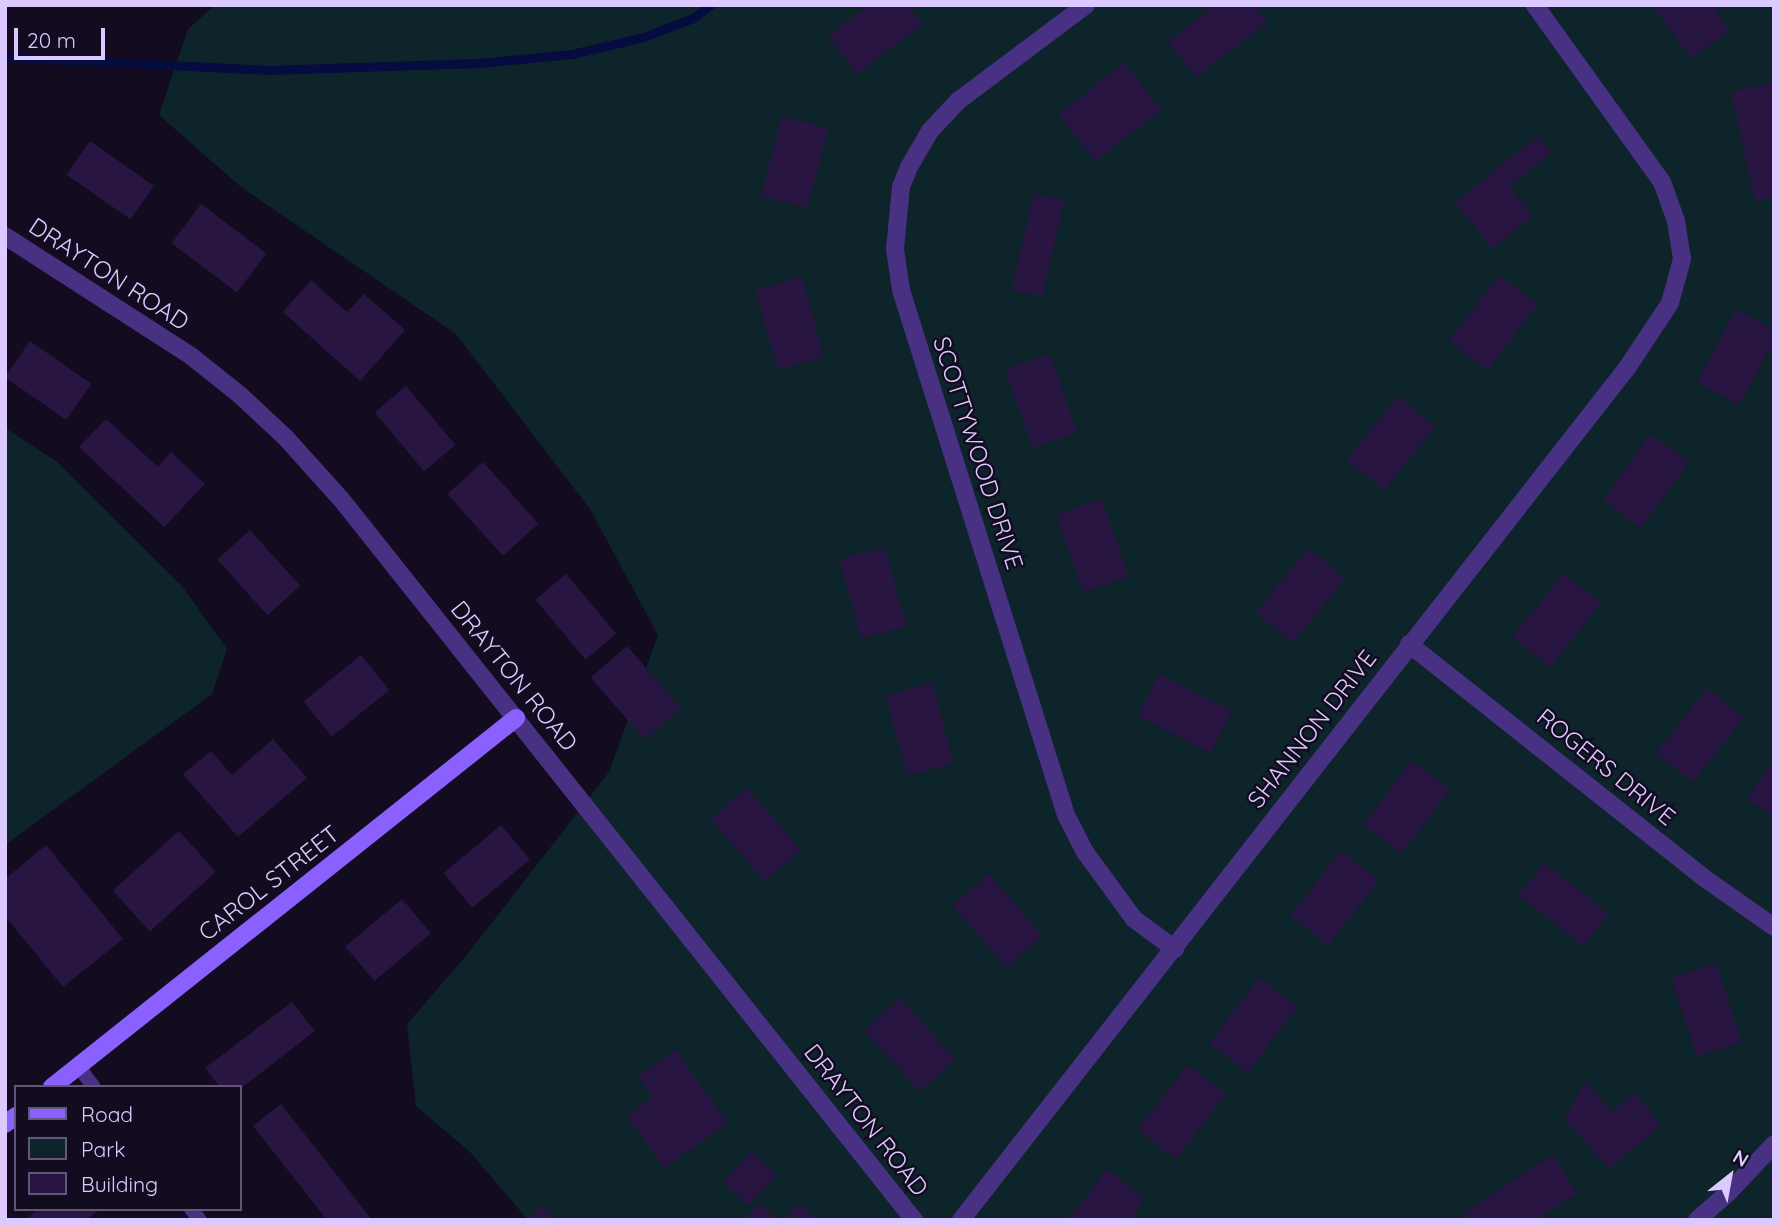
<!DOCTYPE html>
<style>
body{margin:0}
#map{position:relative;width:1779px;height:1225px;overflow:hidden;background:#130b20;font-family:Quicksand,sans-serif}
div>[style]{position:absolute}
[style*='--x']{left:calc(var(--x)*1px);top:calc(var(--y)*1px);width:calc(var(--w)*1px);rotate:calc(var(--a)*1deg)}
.green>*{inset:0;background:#0d242a}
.stream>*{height:9px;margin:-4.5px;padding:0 4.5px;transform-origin:4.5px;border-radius:4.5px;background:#050c3f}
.building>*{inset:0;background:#291542;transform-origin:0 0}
.lane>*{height:14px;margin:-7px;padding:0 7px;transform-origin:7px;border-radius:7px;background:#483183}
.street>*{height:18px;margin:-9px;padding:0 9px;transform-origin:9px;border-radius:9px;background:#483183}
.secondary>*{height:18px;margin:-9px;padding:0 9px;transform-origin:9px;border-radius:9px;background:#8a60ff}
span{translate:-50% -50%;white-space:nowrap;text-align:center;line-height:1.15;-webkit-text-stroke:5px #130b20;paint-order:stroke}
.street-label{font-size:24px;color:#dcc9ff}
.frame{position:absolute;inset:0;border:7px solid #dcc9ff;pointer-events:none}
.legend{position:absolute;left:14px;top:1085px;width:228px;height:126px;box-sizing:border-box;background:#130b20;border:2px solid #635779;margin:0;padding:9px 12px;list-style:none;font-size:21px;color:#dcc9ff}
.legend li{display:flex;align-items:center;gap:14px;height:35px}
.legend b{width:35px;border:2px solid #635779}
.north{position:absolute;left:1695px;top:1141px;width:70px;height:70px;-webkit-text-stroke:5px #130b20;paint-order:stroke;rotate:31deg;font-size:19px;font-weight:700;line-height:28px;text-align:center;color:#dcc9ff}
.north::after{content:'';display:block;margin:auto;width:24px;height:32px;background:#dcc9ff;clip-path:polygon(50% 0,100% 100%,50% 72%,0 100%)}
.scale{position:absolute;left:14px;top:28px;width:91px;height:32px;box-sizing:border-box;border:4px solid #dcc9ff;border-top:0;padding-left:9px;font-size:21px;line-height:24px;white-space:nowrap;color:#dcc9ff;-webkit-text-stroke:5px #130b20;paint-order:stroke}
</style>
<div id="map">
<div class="green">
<div style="clip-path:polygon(215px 5px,1774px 5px,1774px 1220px,528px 1220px,470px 1152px,416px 1106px,407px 1024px,466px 956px,609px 772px,658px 635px,590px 509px,456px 334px,241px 187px,159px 115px,188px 29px)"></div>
<div style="clip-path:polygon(5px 428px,56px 461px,182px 586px,227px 649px,212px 694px,5px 845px)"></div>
</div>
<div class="stream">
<div style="--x:5;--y:57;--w:263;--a:2.8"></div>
<div style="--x:268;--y:70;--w:211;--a:-1.9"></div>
<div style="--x:479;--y:63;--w:93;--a:-5.5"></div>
<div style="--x:572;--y:54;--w:74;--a:-13.3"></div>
<div style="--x:644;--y:37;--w:53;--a:-21.2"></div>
<div style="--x:693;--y:18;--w:21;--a:-37"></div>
</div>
<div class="building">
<div style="clip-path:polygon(869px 5px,908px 5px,923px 24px,857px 74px,828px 36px)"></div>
<div style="clip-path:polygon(1215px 5px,1254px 5px,1268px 22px,1196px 77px,1168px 42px)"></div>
<div style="clip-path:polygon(1652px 5px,1711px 5px,1730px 30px,1691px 58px)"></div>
<div style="left:1124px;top:63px;width:60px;height:83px;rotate:52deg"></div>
<div style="clip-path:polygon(1774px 83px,1774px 197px,1755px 201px,1731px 92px)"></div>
<div style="left:782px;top:116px;width:48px;height:82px;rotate:15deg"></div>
<div style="clip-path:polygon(1538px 136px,1551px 153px,1509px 186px,1533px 216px,1492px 249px,1455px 202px)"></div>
<div style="left:90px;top:141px;width:78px;height:41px;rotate:35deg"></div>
<div style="left:1034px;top:193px;width:31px;height:99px;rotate:13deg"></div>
<div style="left:201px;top:204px;width:82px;height:49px;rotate:37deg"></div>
<div style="left:1499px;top:275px;width:48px;height:83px;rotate:37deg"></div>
<div style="left:802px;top:277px;width:83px;height:48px;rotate:75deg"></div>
<div style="clip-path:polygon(311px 280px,347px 312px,364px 294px,405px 330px,360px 381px,283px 312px)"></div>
<div style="clip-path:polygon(1736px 310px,1774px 330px,1774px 341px,1739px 405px,1697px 382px)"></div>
<div style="left:30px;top:341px;width:75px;height:44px;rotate:35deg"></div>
<div style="left:1050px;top:354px;width:83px;height:47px;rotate:71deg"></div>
<div style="left:406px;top:386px;width:77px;height:41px;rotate:50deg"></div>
<div style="left:1398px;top:396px;width:48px;height:82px;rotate:39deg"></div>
<div style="clip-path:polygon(106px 419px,158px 467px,171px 452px,205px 484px,164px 527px,79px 447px)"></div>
<div style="left:1651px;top:434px;width:47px;height:82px;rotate:36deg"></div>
<div style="left:483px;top:462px;width:83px;height:48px;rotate:48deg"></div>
<div style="left:1102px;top:499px;width:82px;height:48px;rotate:71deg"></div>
<div style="left:250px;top:530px;width:75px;height:44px;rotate:48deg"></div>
<div style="left:885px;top:547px;width:82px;height:47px;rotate:75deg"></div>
<div style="left:1308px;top:548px;width:48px;height:83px;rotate:39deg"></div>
<div style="left:1563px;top:573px;width:48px;height:82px;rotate:38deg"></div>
<div style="left:566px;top:574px;width:78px;height:40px;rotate:50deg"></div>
<div style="left:627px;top:646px;width:82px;height:48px;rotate:49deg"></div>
<div style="left:361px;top:655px;width:45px;height:74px;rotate:51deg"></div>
<div style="left:1159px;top:674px;width:82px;height:47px;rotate:27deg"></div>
<div style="left:932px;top:683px;width:83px;height:48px;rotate:75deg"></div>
<div style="left:1707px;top:688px;width:47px;height:83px;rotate:38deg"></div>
<div style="clip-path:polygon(273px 739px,307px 778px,238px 837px,183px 774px,211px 751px,232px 775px)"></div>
<div style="left:1412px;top:760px;width:48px;height:81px;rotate:37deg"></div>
<div style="clip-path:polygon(1774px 760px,1774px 817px,1747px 799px)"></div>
<div style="left:747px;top:788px;width:82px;height:48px;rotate:49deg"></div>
<div style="left:501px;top:825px;width:45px;height:75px;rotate:50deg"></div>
<div style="left:179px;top:831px;width:55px;height:89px;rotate:48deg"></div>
<div style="clip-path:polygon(46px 845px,123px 939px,63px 987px,5px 916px,5px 879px)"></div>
<div style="left:1341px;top:851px;width:48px;height:82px;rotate:38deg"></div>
<div style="left:1544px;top:863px;width:82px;height:41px;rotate:38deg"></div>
<div style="left:989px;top:874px;width:82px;height:48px;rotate:49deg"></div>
<div style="left:402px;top:899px;width:45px;height:74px;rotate:50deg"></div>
<div style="left:1716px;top:963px;width:83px;height:47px;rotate:72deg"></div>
<div style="left:1259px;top:978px;width:48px;height:82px;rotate:37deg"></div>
<div style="left:900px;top:998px;width:83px;height:48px;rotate:48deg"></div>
<div style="clip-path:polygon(292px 1002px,315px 1031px,240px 1089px,220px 1087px,205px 1068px)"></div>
<div style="clip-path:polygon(676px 1050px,728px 1123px,664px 1168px,627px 1116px,653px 1097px,638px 1076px)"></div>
<div style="left:1188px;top:1065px;width:48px;height:82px;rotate:38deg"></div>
<div style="clip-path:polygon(1586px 1082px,1612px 1112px,1634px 1093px,1661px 1125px,1609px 1169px,1564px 1118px)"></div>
<div style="clip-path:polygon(281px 1104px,372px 1220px,327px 1220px,253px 1126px)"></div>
<div style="left:752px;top:1151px;width:35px;height:42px;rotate:44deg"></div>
<div style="clip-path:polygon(1553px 1155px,1577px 1193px,1536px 1220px,1467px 1220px,1463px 1213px)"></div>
<div style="clip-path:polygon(1107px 1169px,1145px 1199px,1129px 1220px,1068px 1220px)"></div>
<div style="clip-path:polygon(757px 1203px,781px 1220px,745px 1220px)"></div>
<div style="clip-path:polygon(798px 1204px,819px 1220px,786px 1220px)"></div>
<div style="clip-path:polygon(543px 1206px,555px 1220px,526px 1220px)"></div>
<div style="clip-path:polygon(38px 1209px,100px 1209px,86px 1220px,25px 1220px)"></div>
</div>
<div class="lane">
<div style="--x:78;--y:1066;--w:26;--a:53"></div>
<div style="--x:191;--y:1209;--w:14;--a:51"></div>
</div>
<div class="street">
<div style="--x:1086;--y:5;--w:160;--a:143.1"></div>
<div style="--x:958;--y:101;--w:41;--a:133"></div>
<div style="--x:930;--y:131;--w:42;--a:120.3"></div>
<div style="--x:909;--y:167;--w:22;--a:112"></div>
<div style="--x:901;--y:187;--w:62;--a:95.5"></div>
<div style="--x:895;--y:249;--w:41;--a:81.7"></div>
<div style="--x:901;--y:290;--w:550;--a:72.55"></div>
<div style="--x:1066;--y:815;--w:42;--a:62.8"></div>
<div style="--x:1085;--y:852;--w:83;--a:53.8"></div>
<div style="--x:1134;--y:919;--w:51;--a:36.2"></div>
<div style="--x:5;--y:236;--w:221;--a:32.8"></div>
<div style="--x:191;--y:356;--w:63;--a:38.5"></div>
<div style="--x:240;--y:395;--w:63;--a:43.1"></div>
<div style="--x:286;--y:438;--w:82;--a:48"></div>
<div style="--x:341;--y:499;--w:921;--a:51.52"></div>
<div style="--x:1409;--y:644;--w:372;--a:38.4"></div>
<div style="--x:1700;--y:875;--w:90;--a:35.1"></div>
<div style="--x:961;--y:1220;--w:1081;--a:-51.99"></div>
<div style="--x:1627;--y:368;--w:78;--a:-56.5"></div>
<div style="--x:1670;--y:303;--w:46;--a:-74.7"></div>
<div style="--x:1682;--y:259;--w:38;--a:-99"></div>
<div style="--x:1676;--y:221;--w:41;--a:-109.7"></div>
<div style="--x:1662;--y:182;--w:218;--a:-125.7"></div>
<div style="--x:1697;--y:1220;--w:43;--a:-41.2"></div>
<div style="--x:1729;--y:1192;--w:66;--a:-46.8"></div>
</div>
<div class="secondary">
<div style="--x:52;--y:1087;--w:593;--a:-38.49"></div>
<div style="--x:5;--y:1124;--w:14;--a:-36"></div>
</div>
<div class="street-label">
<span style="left:109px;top:274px;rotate:33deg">DRAYTON ROAD</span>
<span style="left:978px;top:453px;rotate:72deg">SCOTTYWOOD DRIVE</span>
<span style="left:514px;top:676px;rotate:51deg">DRAYTON ROAD</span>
<span style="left:1312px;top:729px;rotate:-52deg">SHANNON DRIVE</span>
<span style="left:1606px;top:767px;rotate:39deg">ROGERS DRIVE</span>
<span style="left:269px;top:883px;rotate:-38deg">CAROL STREET</span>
<span style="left:866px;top:1120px;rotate:52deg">DRAYTON ROAD</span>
</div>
<div class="frame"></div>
<ul class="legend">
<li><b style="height:9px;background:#8a60ff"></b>Road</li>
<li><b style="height:19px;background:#0d242a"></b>Park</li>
<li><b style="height:19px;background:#291542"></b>Building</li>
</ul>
<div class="north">N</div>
<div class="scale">20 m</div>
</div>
